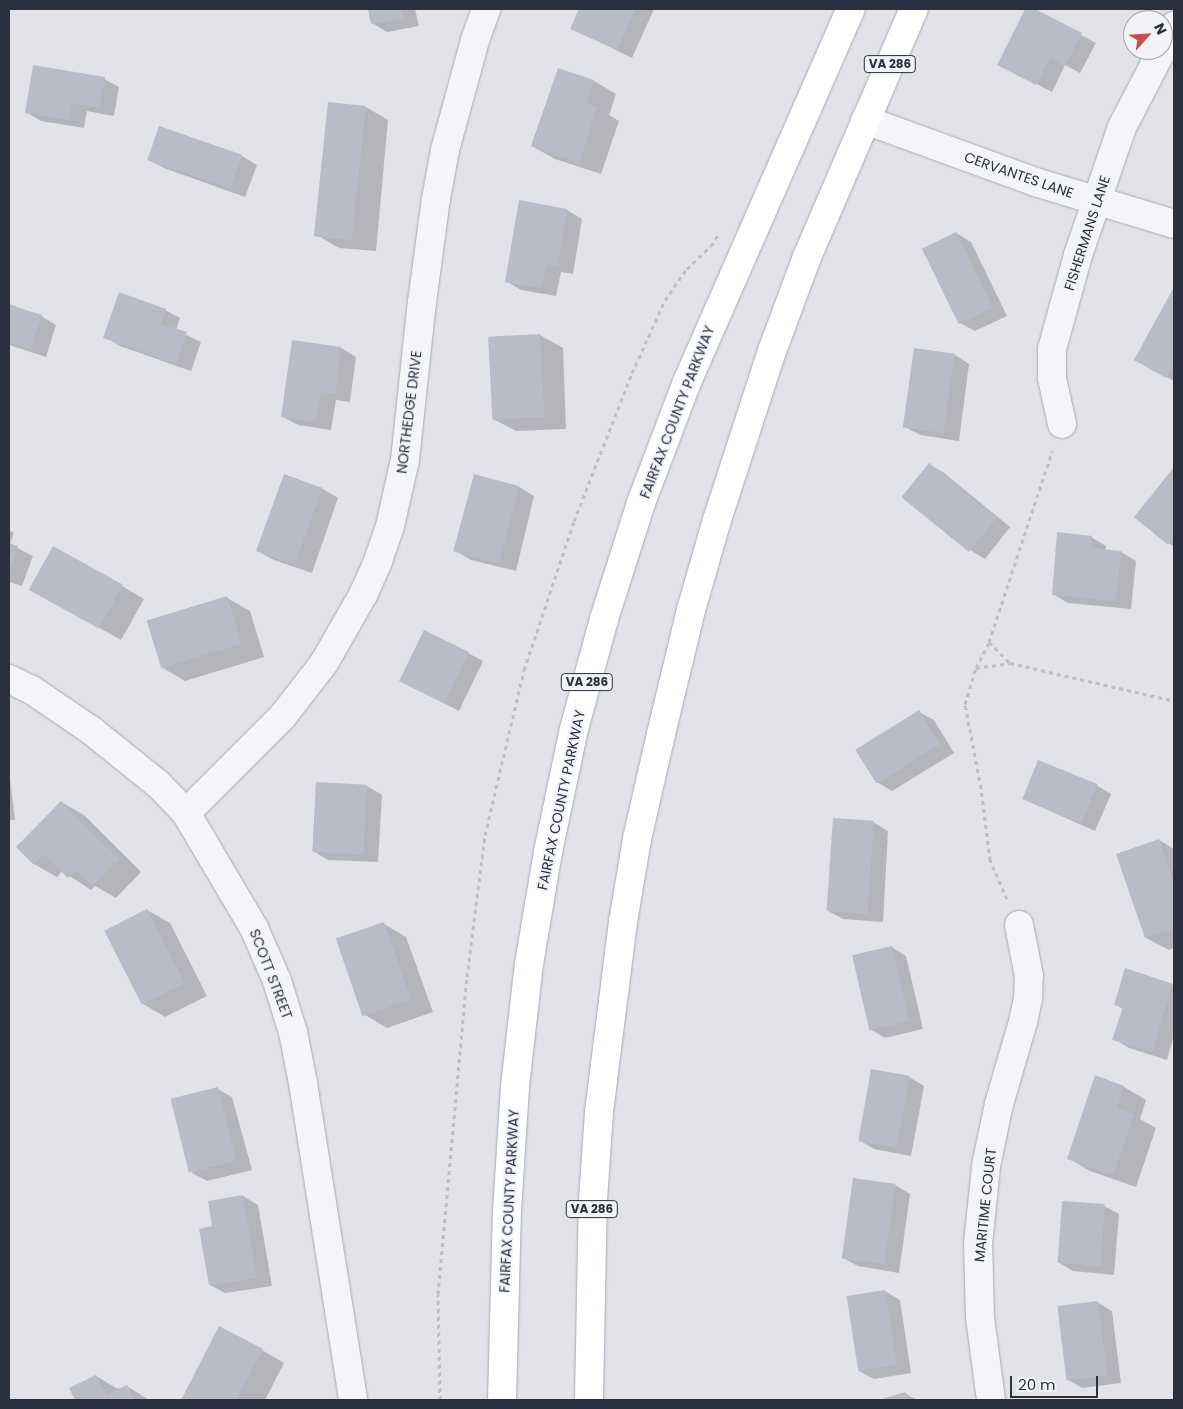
<!DOCTYPE html>
<style>
body{margin:0}
#map{position:relative;width:1183px;height:1409px;overflow:hidden;background:#e1e3e9;font-family:Poppins,sans-serif}
div>[style]{position:absolute}
[style*='--x']{left:calc(var(--x)*1px);top:calc(var(--y)*1px);width:calc(var(--w)*1px);rotate:calc(var(--a)*1deg)}
.shadow>*{inset:0;background:#0003}
.building>*{inset:0;background:#b9bcc6;transform-origin:0 0}
.path>*{height:3px;margin-top:-1.5px;transform-origin:0;background:repeating-linear-gradient(90deg,#bbbec4 0 4px,transparent 0 8px)}
.roads{filter:drop-shadow(0 0 1px #a6aab3) drop-shadow(0 0 1px #a6aab3)}
.minor>*{height:28px;margin:-14px;padding:0 14px;transform-origin:14px;border-radius:14px;background:#f4f5f8}
.trunk>*{height:28px;margin:-14px;padding:0 14px;transform-origin:14px;border-radius:14px;background:#fff}
span{translate:-50% -50%;white-space:nowrap;text-align:center;line-height:1.15;-webkit-text-stroke:4px #f1f3f7;paint-order:stroke}
.shield-label span{padding:1px 4px;background:#f1f3f7;border:1px solid;border-radius:4px;-webkit-text-stroke-width:0}
.shield-label{font-size:12px;color:#2a3040;font-weight:700}
.street-label{font-size:14px;color:#2a3040}
.frame{position:absolute;inset:0;border:10px solid #2a3040;pointer-events:none}
.north{position:absolute;left:1123px;top:10px;width:50px;height:50px;box-sizing:border-box;background:#f1f3f7;border:1px solid #a1a5ae;border-radius:50%;rotate:64deg;font-size:14px;font-weight:700;line-height:20px;text-align:center;color:#2a3040}
.north::after{content:'';display:block;margin:auto;width:18px;height:22px;background:#c94c51;clip-path:polygon(50% 0,100% 100%,50% 72%,0 100%)}
.scale{position:absolute;left:1010px;top:1376px;width:88px;height:22px;box-sizing:border-box;border:2px solid #2a3040;border-top:0;padding-left:6px;font-size:15px;line-height:18px;white-space:nowrap;color:#2a3040;-webkit-text-stroke:4px #f1f3f7;paint-order:stroke}
</style>
<div id="map">
<div class="shadow">
<div style="clip-path:polygon(370px 9px,415px 9px,419px 26px,387px 32px,372px 23px)"></div>
<div style="clip-path:polygon(580px 9px,654px 9px,632px 58px,571px 28px)"></div>
<div style="clip-path:polygon(1027px 9px,1032px 9px,1096px 43px,1080px 73px,1065px 65px,1052px 92px,999px 64px)"></div>
<div style="clip-path:polygon(559px 69px,594px 81px,616px 94px,609px 115px,619px 121px,601px 174px,555px 159px,532px 146px)"></div>
<div style="clip-path:polygon(104px 79px,119px 87px,114px 116px,87px 111px,84px 128px,41px 121px,26px 112px)"></div>
<div style="clip-path:polygon(366px 107px,388px 120px,376px 251px,339px 248px,317px 235px)"></div>
<div style="clip-path:polygon(160px 128px,242px 156px,257px 165px,245px 197px,164px 168px,149px 160px)"></div>
<div style="clip-path:polygon(520px 202px,567px 210px,582px 219px,573px 274px,561px 272px,556px 296px,521px 290px,506px 281px)"></div>
<div style="clip-path:polygon(956px 233px,971px 242px,1007px 316px,975px 331px,960px 323px)"></div>
<div style="clip-path:polygon(1174px 290px,1174px 381px,1136px 360px)"></div>
<div style="clip-path:polygon(9px 304px,41px 316px,56px 325px,46px 357px,9px 345px)"></div>
<div style="clip-path:polygon(165px 310px,180px 318px,176px 330px,201px 342px,191px 371px,120px 346px,105px 337px)"></div>
<div style="clip-path:polygon(540px 335px,563px 348px,566px 429px,516px 431px,493px 419px,489px 337px)"></div>
<div style="clip-path:polygon(293px 341px,341px 348px,356px 357px,350px 402px,336px 400px,331px 430px,298px 425px,283px 417px)"></div>
<div style="clip-path:polygon(955px 355px,969px 364px,959px 441px,920px 435px,905px 427px)"></div>
<div style="clip-path:polygon(929px 464px,944px 473px,1010px 527px,985px 559px,970px 550px,903px 496px)"></div>
<div style="clip-path:polygon(1174px 469px,1174px 547px,1136px 517px)"></div>
<div style="clip-path:polygon(285px 476px,323px 489px,338px 498px,312px 573px,274px 560px,259px 552px)"></div>
<div style="clip-path:polygon(475px 476px,519px 487px,534px 496px,516px 571px,471px 560px,456px 551px)"></div>
<div style="clip-path:polygon(9px 530px,14px 533px,10px 544px,33px 556px,22px 586px,9px 582px)"></div>
<div style="clip-path:polygon(1091px 537px,1106px 546px,1106px 551px,1121px 552px,1136px 561px,1131px 609px,1068px 603px,1053px 594px)"></div>
<div style="clip-path:polygon(122px 586px,144px 599px,121px 640px,53px 602px)"></div>
<div style="clip-path:polygon(227px 598px,250px 611px,264px 657px,185px 681px,163px 668px)"></div>
<div style="clip-path:polygon(468px 653px,483px 661px,459px 711px,401px 681px)"></div>
<div style="clip-path:polygon(919px 712px,934px 720px,954px 753px,892px 791px,877px 782px)"></div>
<div style="clip-path:polygon(9px 770px,15px 820px,9px 820px)"></div>
<div style="clip-path:polygon(1096px 785px,1111px 794px,1095px 831px,1023px 799px)"></div>
<div style="clip-path:polygon(367px 786px,382px 795px,378px 862px,328px 860px,313px 851px)"></div>
<div style="clip-path:polygon(61px 802px,84px 815px,141px 872px,116px 898px,95px 886px,91px 890px,62px 871px,57px 877px,34px 864px)"></div>
<div style="clip-path:polygon(873px 822px,888px 831px,883px 922px,843px 919px,828px 911px)"></div>
<div style="clip-path:polygon(1159px 840px,1174px 849px,1174px 948px,1169px 950px,1146px 938px,1117px 855px)"></div>
<div style="clip-path:polygon(147px 910px,170px 923px,207px 996px,165px 1017px,143px 1004px)"></div>
<div style="clip-path:polygon(384px 924px,406px 937px,433px 1012px,387px 1028px,365px 1015px)"></div>
<div style="clip-path:polygon(891px 947px,906px 956px,923px 1029px,885px 1038px,870px 1029px)"></div>
<div style="clip-path:polygon(1172px 985px,1174px 986px,1174px 1035px,1167px 1060px,1129px 1048px,1114px 1039px,1123px 1009px,1115px 1004px)"></div>
<div style="clip-path:polygon(909px 1077px,924px 1086px,911px 1156px,874px 1149px,859px 1140px)"></div>
<div style="clip-path:polygon(1096px 1077px,1124px 1087px,1146px 1100px,1140px 1119px,1156px 1128px,1136px 1187px,1090px 1171px,1068px 1158px)"></div>
<div style="clip-path:polygon(217px 1089px,232px 1097px,252px 1170px,207px 1181px,192px 1173px)"></div>
<div style="clip-path:polygon(895px 1185px,910px 1194px,899px 1273px,858px 1266px,843px 1258px)"></div>
<div style="clip-path:polygon(243px 1196px,258px 1205px,272px 1286px,225px 1293px,210px 1285px)"></div>
<div style="clip-path:polygon(1104px 1206px,1119px 1214px,1114px 1275px,1073px 1271px,1058px 1262px)"></div>
<div style="clip-path:polygon(885px 1291px,900px 1300px,911px 1373px,874px 1379px,859px 1371px)"></div>
<div style="clip-path:polygon(1097px 1302px,1112px 1311px,1121px 1383px,1082px 1388px,1067px 1379px)"></div>
<div style="clip-path:polygon(262px 1350px,284px 1363px,265px 1400px,183px 1399px)"></div>
<div style="clip-path:polygon(96px 1376px,118px 1389px,127px 1386px,149px 1400px,77px 1400px,71px 1388px)"></div>
<div style="clip-path:polygon(906px 1394px,917px 1400px,880px 1400px)"></div>
</div>
<div class="building">
<div style="clip-path:polygon(368px 9px,402px 9px,404px 18px,371px 24px)"></div>
<div style="clip-path:polygon(579px 9px,635px 9px,617px 50px,570px 29px)"></div>
<div style="clip-path:polygon(1025px 9px,1035px 9px,1082px 33px,1065px 66px,1050px 58px,1036px 85px,997px 65px)"></div>
<div style="clip-path:polygon(33px 65px,105px 77px,99px 108px,72px 103px,69px 120px,25px 113px)"></div>
<div style="clip-path:polygon(558px 68px,594px 80px,587px 103px,597px 107px,579px 163px,531px 146px)"></div>
<div style="left:328px;top:102px;width:38px;height:135px;rotate:6deg"></div>
<div style="left:159px;top:126px;width:88px;height:36px;rotate:19deg"></div>
<div style="clip-path:polygon(519px 200px,567px 209px,558px 266px,546px 264px,542px 288px,505px 282px)"></div>
<div style="left:956px;top:232px;width:84px;height:38px;rotate:64deg"></div>
<div style="clip-path:polygon(1174px 287px,1174px 364px,1166px 378px,1134px 360px)"></div>
<div style="clip-path:polygon(119px 292px,166px 309px,161px 324px,187px 332px,176px 364px,103px 338px)"></div>
<div style="clip-path:polygon(9px 305px,42px 315px,31px 349px,9px 342px)"></div>
<div style="left:540px;top:334px;width:83px;height:52px;rotate:87deg"></div>
<div style="clip-path:polygon(292px 340px,341px 347px,335px 394px,321px 392px,316px 422px,281px 417px)"></div>
<div style="left:914px;top:348px;width:41px;height:80px;rotate:8deg"></div>
<div style="left:929px;top:463px;width:87px;height:44px;rotate:39deg"></div>
<div style="clip-path:polygon(1174px 467px,1174px 537px,1168px 545px,1134px 517px)"></div>
<div style="left:284px;top:474px;width:41px;height:82px;rotate:20deg"></div>
<div style="left:474px;top:474px;width:47px;height:80px;rotate:15deg"></div>
<div style="clip-path:polygon(1057px 532px,1092px 536px,1091px 548px,1121px 551px,1116px 601px,1052px 595px)"></div>
<div style="clip-path:polygon(9px 543px,18px 546px,9px 573px)"></div>
<div style="left:53px;top:546px;width:80px;height:50px;rotate:29deg"></div>
<div style="left:227px;top:596px;width:50px;height:84px;rotate:73deg"></div>
<div style="left:424px;top:630px;width:50px;height:57px;rotate:26deg"></div>
<div style="left:919px;top:710px;width:40px;height:75px;rotate:58deg"></div>
<div style="left:1038px;top:760px;width:64px;height:42px;rotate:22deg"></div>
<div style="left:316px;top:782px;width:51px;height:70px;rotate:3deg"></div>
<div style="clip-path:polygon(61px 801px,120px 859px,92px 886px,76px 870px,68px 878px,44px 854px,34px 865px,16px 847px)"></div>
<div style="left:833px;top:818px;width:41px;height:93px;rotate:4deg"></div>
<div style="clip-path:polygon(1159px 839px,1174px 883px,1174px 928px,1145px 938px,1116px 854px)"></div>
<div style="left:147px;top:909px;width:83px;height:48px;rotate:63deg"></div>
<div style="left:384px;top:922px;width:82px;height:51px;rotate:71deg"></div>
<div style="left:892px;top:946px;width:77px;height:41px;rotate:77deg"></div>
<div style="clip-path:polygon(1125px 968px,1173px 984px,1152px 1052px,1112px 1040px,1123px 1007px,1114px 1005px)"></div>
<div style="left:871px;top:1069px;width:39px;height:73px;rotate:10deg"></div>
<div style="clip-path:polygon(1095px 1075px,1124px 1086px,1117px 1108px,1134px 1114px,1113px 1175px,1067px 1159px)"></div>
<div style="left:218px;top:1087px;width:76px;height:49px;rotate:76deg"></div>
<div style="left:853px;top:1178px;width:43px;height:81px;rotate:8deg"></div>
<div style="clip-path:polygon(243px 1195px,257px 1278px,209px 1285px,199px 1229px,212px 1226px,208px 1201px)"></div>
<div style="left:1062px;top:1201px;width:43px;height:62px;rotate:4deg"></div>
<div style="left:885px;top:1290px;width:76px;height:39px;rotate:81deg"></div>
<div style="left:1098px;top:1301px;width:75px;height:41px;rotate:83deg"></div>
<div style="clip-path:polygon(219px 1326px,263px 1349px,236px 1400px,181px 1400px)"></div>
<div style="clip-path:polygon(96px 1375px,106px 1395px,127px 1385px,134px 1400px,75px 1400px,69px 1388px)"></div>
<div style="clip-path:polygon(906px 1392px,908px 1400px,878px 1400px)"></div>
</div>
<div class="path">
<div style="--x:989;--y:642;--w:30;--a:45"></div>
<div style="--x:1010;--y:663;--w:168;--a:13"></div>
<div style="--x:976;--y:668;--w:34;--a:-8"></div>
<div style="--x:1007;--y:899;--w:43;--a:-113.6"></div>
<div style="--x:990;--y:860;--w:73;--a:-97.1"></div>
<div style="--x:981;--y:788;--w:86;--a:-100.8"></div>
<div style="--x:965;--y:704;--w:38;--a:-73"></div>
<div style="--x:976;--y:668;--w:29;--a:-63"></div>
<div style="--x:989;--y:642;--w:201;--a:-71.7"></div>
<div style="--x:440;--y:1400;--w:106;--a:-91.1"></div>
<div style="--x:438;--y:1294;--w:318;--a:-84.8"></div>
<div style="--x:467;--y:977;--w:143;--a:-82.8"></div>
<div style="--x:485;--y:835;--w:170;--a:-76.7"></div>
<div style="--x:524;--y:670;--w:157;--a:-71.4"></div>
<div style="--x:574;--y:521;--w:159;--a:-68.6"></div>
<div style="--x:632;--y:373;--w:80;--a:-65.7"></div>
<div style="--x:665;--y:300;--w:38;--a:-55"></div>
<div style="--x:687;--y:269;--w:33;--a:-44"></div>
<div style="--x:711;--y:246;--w:13;--a:-58"></div>
</div>
<div class="roads">
<div class="minor">
<div style="--x:1163;--y:48;--w:25;--a:-63"></div>
<div style="--x:865;--y:120;--w:181;--a:20"></div>
<div style="--x:1035;--y:182;--w:145;--a:16.8"></div>
<div style="--x:1062;--y:424;--w:47;--a:-102.3"></div>
<div style="--x:1052;--y:378;--w:29;--a:-90"></div>
<div style="--x:1052;--y:349;--w:98;--a:-74.5"></div>
<div style="--x:1078;--y:255;--w:135;--a:-71"></div>
<div style="--x:1122;--y:127;--w:87;--a:-62.5"></div>
<div style="--x:9;--y:679;--w:25;--a:26"></div>
<div style="--x:32;--y:690;--w:73;--a:34.3"></div>
<div style="--x:92;--y:731;--w:85;--a:38.8"></div>
<div style="--x:158;--y:784;--w:40;--a:46"></div>
<div style="--x:186;--y:813;--w:134;--a:59.4"></div>
<div style="--x:254;--y:928;--w:58;--a:66.5"></div>
<div style="--x:277;--y:981;--w:53;--a:72.6"></div>
<div style="--x:293;--y:1032;--w:52;--a:78.9"></div>
<div style="--x:303;--y:1083;--w:321;--a:81"></div>
<div style="--x:186;--y:813;--w:137;--a:-45"></div>
<div style="--x:283;--y:716;--w:67;--a:-52.3"></div>
<div style="--x:324;--y:663;--w:78;--a:-60.2"></div>
<div style="--x:363;--y:595;--w:37;--a:-66"></div>
<div style="--x:378;--y:561;--w:37;--a:-71"></div>
<div style="--x:390;--y:526;--w:68;--a:-77.2"></div>
<div style="--x:405;--y:460;--w:159;--a:-83.9"></div>
<div style="--x:422;--y:302;--w:104;--a:-82.3"></div>
<div style="--x:436;--y:199;--w:50;--a:-79.6"></div>
<div style="--x:445;--y:150;--w:114;--a:-74.7"></div>
<div style="--x:475;--y:40;--w:33;--a:-70"></div>
<div style="--x:991;--y:1400;--w:83;--a:-97.6"></div>
<div style="--x:980;--y:1318;--w:74;--a:-91.5"></div>
<div style="--x:978;--y:1244;--w:78;--a:-84.1"></div>
<div style="--x:986;--y:1166;--w:63;--a:-78.2"></div>
<div style="--x:999;--y:1104;--w:85;--a:-73.7"></div>
<div style="--x:1023;--y:1022;--w:24;--a:-78"></div>
<div style="--x:1028;--y:999;--w:23;--a:-88"></div>
<div style="--x:1029;--y:976;--w:52;--a:-101.1"></div>
</div>
<div class="trunk">
<div style="--x:502;--y:1400;--w:189;--a:-88.5"></div>
<div style="--x:507;--y:1211;--w:125;--a:-86.3"></div>
<div style="--x:515;--y:1086;--w:123;--a:-83.5"></div>
<div style="--x:529;--y:964;--w:114;--a:-80.4"></div>
<div style="--x:548;--y:852;--w:126;--a:-78.1"></div>
<div style="--x:574;--y:729;--w:114;--a:-74.7"></div>
<div style="--x:604;--y:619;--w:122;--a:-72.3"></div>
<div style="--x:641;--y:503;--w:129;--a:-69.2"></div>
<div style="--x:687;--y:382;--w:407;--a:-66.3"></div>
<div style="--x:589;--y:1400;--w:200;--a:-88.9"></div>
<div style="--x:593;--y:1200;--w:88;--a:-86.1"></div>
<div style="--x:599;--y:1112;--w:192;--a:-82.8"></div>
<div style="--x:623;--y:922;--w:84;--a:-80.4"></div>
<div style="--x:637;--y:839;--w:108;--a:-77.1"></div>
<div style="--x:661;--y:734;--w:128;--a:-76.4"></div>
<div style="--x:691;--y:610;--w:94;--a:-73.9"></div>
<div style="--x:717;--y:520;--w:178;--a:-72"></div>
<div style="--x:772;--y:351;--w:100;--a:-69.6"></div>
<div style="--x:807;--y:257;--w:270;--a:-66.7"></div>
</div>
</div>
<div class="shield-label">
<span style="left:890px;top:64px">VA 286</span>
<span style="left:587px;top:682px">VA 286</span>
<span style="left:592px;top:1209px">VA 286</span>
</div>
<div class="street-label">
<span style="left:1019px;top:175px;rotate:19deg">CERVANTES LANE</span>
<span style="left:1087px;top:233px;rotate:-72deg">FISHERMANS LANE</span>
<span style="left:409px;top:412px;rotate:-83deg">NORTHEDGE DRIVE</span>
<span style="left:677px;top:412px;rotate:-69deg">FAIRFAX COUNTY PARKWAY</span>
<span style="left:561px;top:800px;rotate:-78deg">FAIRFAX COUNTY PARKWAY</span>
<span style="left:271px;top:974px;rotate:69deg">SCOTT STREET</span>
<span style="left:509px;top:1201px;rotate:-87deg">FAIRFAX COUNTY PARKWAY</span>
<span style="left:985px;top:1205px;rotate:-84deg">MARITIME COURT</span>
</div>
<div class="frame"></div>
<div class="north">N</div>
<div class="scale">20 m</div>
</div>
